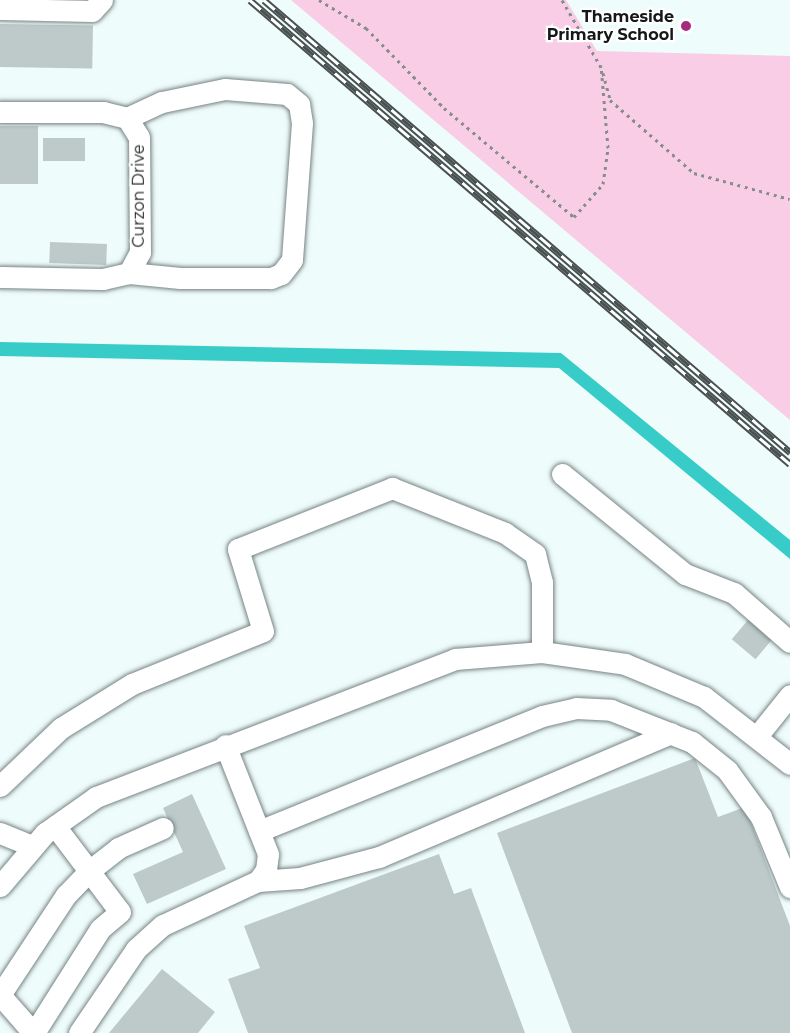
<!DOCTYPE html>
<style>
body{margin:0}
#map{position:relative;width:790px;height:1033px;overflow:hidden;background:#eefcfb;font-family:Montserrat,sans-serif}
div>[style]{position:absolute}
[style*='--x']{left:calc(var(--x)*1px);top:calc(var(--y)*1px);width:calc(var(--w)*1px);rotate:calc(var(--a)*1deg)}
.green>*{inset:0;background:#f9cde5}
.water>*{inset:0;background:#38ccc9}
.building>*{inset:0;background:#bdcac9;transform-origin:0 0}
.path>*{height:3px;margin-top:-1.5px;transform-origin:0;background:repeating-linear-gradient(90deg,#858e8e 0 3px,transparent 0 7.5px)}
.roads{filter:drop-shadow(0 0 2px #788484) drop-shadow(0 0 2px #788484)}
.minor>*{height:21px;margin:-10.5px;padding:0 10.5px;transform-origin:10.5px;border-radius:10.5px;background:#fff}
.rail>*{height:7px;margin-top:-3.5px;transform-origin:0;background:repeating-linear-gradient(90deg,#fff 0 14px,#495050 0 28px);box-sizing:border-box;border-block:2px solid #495050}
.dots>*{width:16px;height:16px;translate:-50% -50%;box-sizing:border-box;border:3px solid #fff;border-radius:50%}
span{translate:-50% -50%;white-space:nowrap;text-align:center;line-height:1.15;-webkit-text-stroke:4.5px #fff;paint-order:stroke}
.poi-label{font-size:16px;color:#141818;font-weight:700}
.right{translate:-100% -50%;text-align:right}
.street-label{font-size:16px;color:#141818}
</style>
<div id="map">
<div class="green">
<div style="clip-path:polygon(291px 0,566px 0,597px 51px,790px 56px,790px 420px)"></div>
</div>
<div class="water">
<div style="clip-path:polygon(0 342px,561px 353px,790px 540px,790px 559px,559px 368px,0 356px)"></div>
</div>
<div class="building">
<div style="left:0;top:24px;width:93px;height:43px;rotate:1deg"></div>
<div style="left:0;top:126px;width:38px;height:58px"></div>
<div style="left:43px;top:138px;width:42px;height:23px"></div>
<div style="left:50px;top:242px;width:57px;height:21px;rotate:2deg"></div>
<div style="left:753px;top:614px;width:31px;height:33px;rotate:40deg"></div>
<div style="clip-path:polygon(695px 758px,718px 817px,745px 807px,790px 926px,790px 1033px,572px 1033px,497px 833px)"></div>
<div style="clip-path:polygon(192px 794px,226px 869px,147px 904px,133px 874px,183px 852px,163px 808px)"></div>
<div style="clip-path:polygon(439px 854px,454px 894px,471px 888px,525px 1033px,248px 1033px,228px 979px,260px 968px,244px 926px)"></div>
<div style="clip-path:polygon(162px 969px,215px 1012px,198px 1033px,109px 1033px)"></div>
</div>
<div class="path">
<div style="--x:319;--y:0;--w:55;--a:30.8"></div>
<div style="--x:366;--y:28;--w:112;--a:45.7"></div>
<div style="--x:444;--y:108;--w:170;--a:40"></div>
<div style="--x:574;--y:217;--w:44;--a:-48.7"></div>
<div style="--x:603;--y:184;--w:36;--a:-82"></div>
<div style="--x:608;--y:148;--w:83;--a:-94.8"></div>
<div style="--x:562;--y:0;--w:78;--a:59.8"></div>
<div style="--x:603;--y:73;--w:28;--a:75"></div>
<div style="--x:610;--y:100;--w:111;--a:41"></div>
<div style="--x:694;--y:173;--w:99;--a:15.2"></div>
</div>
<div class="roads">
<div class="minor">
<div style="--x:0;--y:9;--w:92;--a:1.2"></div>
<div style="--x:92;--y:11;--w:15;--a:-48"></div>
<div style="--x:0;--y:112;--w:103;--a:0"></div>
<div style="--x:103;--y:112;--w:25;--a:14"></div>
<div style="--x:127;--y:118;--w:22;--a:58"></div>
<div style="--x:139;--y:137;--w:115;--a:89.5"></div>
<div style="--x:140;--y:252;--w:24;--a:118"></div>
<div style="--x:129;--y:273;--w:27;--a:167"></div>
<div style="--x:103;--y:279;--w:103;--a:-178.9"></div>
<div style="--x:127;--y:118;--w:38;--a:-25"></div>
<div style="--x:162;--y:102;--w:64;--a:-11.7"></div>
<div style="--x:225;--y:89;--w:62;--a:4.6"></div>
<div style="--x:287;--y:94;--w:16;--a:40"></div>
<div style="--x:299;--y:104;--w:19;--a:81"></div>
<div style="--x:302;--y:123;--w:137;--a:94.2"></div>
<div style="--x:292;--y:260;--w:18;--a:128"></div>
<div style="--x:281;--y:274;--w:11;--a:158"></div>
<div style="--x:271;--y:278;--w:91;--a:180"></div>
<div style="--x:180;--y:278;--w:51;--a:-174.4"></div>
<div style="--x:562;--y:474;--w:159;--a:39.1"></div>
<div style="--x:685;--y:574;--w:53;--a:21.2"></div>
<div style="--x:734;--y:593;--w:74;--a:41.2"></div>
<div style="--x:758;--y:735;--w:51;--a:-51.3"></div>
<div style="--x:0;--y:786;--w:84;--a:-43.6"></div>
<div style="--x:61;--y:728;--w:84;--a:-31.8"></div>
<div style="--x:132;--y:684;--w:141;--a:-22"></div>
<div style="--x:263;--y:631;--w:86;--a:-107"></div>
<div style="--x:238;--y:549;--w:166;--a:-21.6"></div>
<div style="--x:392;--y:488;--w:122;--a:21.7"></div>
<div style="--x:505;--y:533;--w:37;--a:35"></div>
<div style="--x:535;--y:554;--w:30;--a:76"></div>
<div style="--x:542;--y:583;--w:69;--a:90"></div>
<div style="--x:55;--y:826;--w:56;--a:52.9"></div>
<div style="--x:89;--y:871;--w:51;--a:52.9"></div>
<div style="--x:120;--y:912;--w:26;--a:140"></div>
<div style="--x:100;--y:929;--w:120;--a:122.4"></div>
<div style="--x:36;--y:1030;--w:7;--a:-164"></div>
<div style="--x:29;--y:1028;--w:44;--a:-131.3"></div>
<div style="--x:0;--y:995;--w:120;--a:-56.6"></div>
<div style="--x:66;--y:895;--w:33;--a:-46"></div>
<div style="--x:89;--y:871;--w:37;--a:-38"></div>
<div style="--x:118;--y:848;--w:49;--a:-24"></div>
<div style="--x:259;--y:831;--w:305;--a:-22.1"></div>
<div style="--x:542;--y:716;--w:35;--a:-13"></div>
<div style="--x:576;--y:708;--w:35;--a:3"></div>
<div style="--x:611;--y:710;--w:87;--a:21.6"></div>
<div style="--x:692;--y:742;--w:45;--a:38.7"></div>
<div style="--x:727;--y:770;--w:58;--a:54.1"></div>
<div style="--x:761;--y:817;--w:76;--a:67.5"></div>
<div style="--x:0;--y:833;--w:35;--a:22"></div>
<div style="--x:258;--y:881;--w:42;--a:-4.1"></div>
<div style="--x:300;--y:878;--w:82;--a:-14.9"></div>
<div style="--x:379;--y:857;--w:317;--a:-23"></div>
<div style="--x:0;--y:886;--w:70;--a:-49.7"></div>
<div style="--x:45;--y:833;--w:62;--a:-35.2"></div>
<div style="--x:96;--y:797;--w:385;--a:-21"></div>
<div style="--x:455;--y:659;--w:87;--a:-4.6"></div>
<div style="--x:542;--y:652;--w:84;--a:8.2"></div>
<div style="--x:625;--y:664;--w:86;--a:22.7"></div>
<div style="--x:704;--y:697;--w:109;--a:37.9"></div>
<div style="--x:79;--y:1033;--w:102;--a:-55.8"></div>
<div style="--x:136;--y:949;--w:36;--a:-42"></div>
<div style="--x:163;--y:925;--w:105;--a:-24.9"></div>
<div style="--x:258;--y:881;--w:14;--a:-54"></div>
<div style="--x:266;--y:870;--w:16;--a:-83"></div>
<div style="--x:268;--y:854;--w:117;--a:-111.5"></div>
</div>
</div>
<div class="rail">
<div style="--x:250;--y:0;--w:712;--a:40.67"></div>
<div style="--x:264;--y:0;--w:694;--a:40.67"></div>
</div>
<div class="dots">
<div style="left:686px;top:26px;background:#a5297d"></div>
</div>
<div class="poi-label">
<span class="right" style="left:674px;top:26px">Thameside<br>Primary School</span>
</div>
<div class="street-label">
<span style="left:139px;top:196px;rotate:-90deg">Curzon Drive</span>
</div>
</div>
